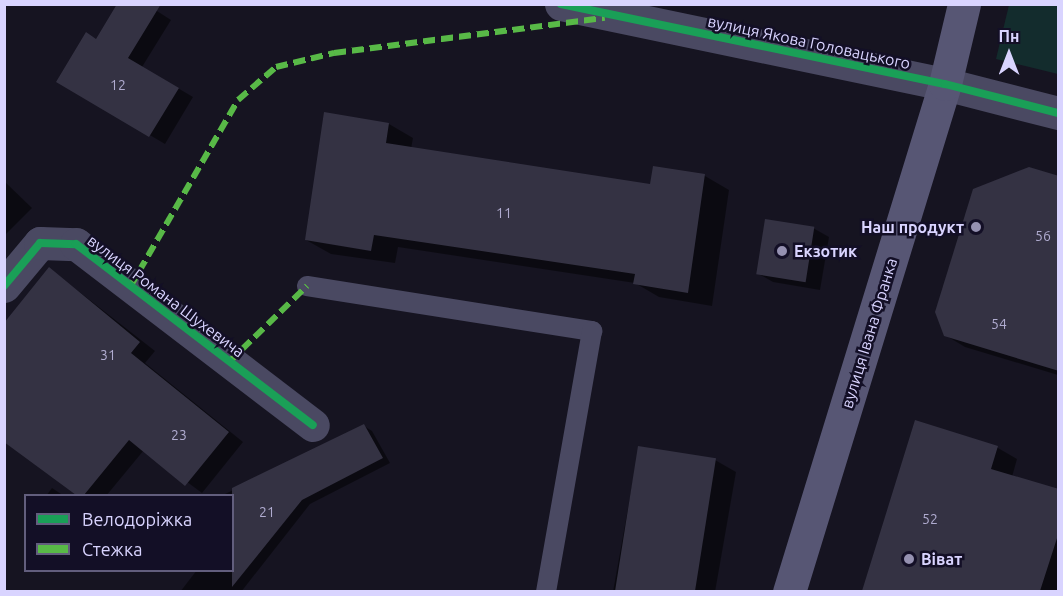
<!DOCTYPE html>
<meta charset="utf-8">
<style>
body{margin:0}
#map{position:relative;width:1063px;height:596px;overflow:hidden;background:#161421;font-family:Ubuntu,sans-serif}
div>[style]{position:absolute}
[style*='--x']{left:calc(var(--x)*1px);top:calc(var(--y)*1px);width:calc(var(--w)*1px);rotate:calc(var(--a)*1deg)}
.green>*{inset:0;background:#132c2d}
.shadow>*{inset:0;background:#0007}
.building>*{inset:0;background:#343243;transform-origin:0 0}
.lane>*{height:20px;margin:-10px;padding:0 10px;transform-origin:10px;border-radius:10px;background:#4a4962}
.street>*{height:33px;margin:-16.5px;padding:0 16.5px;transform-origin:16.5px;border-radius:16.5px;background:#4a4962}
.secondary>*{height:33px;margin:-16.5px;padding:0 16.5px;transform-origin:16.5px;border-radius:16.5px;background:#575674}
.quiet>*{height:6px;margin-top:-3px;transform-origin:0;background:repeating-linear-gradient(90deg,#58b947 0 12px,transparent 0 18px)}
.cycleway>*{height:8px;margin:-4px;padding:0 4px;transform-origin:4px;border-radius:4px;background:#1a9f57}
.dots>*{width:16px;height:16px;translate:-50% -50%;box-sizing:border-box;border:3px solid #130f26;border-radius:50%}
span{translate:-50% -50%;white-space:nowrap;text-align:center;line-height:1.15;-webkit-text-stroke:5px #130f26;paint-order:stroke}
.number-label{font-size:14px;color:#b0acd0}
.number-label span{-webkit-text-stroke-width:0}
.street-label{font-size:16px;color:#d9d4ff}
.poi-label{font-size:16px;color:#d9d4ff;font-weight:700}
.right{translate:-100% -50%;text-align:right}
.left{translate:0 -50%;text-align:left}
.frame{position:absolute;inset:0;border:6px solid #d9d4ff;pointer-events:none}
.legend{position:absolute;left:24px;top:494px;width:210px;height:78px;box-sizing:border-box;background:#130f26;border:2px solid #625e7d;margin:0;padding:8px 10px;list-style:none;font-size:18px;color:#d9d4ff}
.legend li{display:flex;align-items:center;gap:12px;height:30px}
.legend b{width:30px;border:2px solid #625e7d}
.north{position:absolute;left:979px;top:24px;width:60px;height:60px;-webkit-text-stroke:4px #130f26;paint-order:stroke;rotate:0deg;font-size:16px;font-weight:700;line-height:24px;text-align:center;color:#d9d4ff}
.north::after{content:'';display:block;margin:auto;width:21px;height:27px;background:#d9d4ff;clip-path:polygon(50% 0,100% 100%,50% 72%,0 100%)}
</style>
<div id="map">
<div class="green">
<div style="clip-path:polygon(1009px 5px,1058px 5px,1058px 74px,996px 59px)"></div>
</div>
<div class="shadow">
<div style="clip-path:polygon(146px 4px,171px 20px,142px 67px,193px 97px,165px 144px,58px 81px,97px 41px)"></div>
<div style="clip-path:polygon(389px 124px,413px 138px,411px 149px,652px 186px,654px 168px,705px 176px,729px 190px,712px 306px,659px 297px,635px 283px,398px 247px,395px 263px,331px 254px,306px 240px)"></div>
<div style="clip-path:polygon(1058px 178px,1058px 375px,965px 347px,945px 335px)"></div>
<div style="clip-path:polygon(4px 181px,32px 208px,4px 236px)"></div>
<div style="clip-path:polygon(813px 228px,829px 237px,820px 290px,773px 282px,757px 273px)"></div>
<div style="clip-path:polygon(50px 269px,155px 351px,145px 363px,243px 442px,202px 493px,144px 450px,106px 496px,79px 496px,4px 439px)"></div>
<div style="clip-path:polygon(916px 422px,998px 448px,1017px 459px,1012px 477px,1058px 491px,1058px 592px,863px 592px)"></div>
<div style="clip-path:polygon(364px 426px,372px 431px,390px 463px,310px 504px,241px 592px,180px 592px,197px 570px,232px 570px,232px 496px,221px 496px)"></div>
<div style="clip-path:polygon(639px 447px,715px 460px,736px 472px,715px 592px,613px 592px)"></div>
<div style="clip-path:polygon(52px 488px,64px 496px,46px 496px)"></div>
</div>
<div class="building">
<div style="clip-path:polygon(117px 4px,161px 4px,128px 58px,179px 88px,149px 137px,56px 82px,86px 32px,96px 39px)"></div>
<div style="clip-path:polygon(324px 112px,389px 123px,386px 143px,650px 184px,653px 166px,705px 174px,688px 293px,633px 284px,635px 274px,374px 235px,371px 251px,305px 240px)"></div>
<div style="clip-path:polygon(1029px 167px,1059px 176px,1059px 371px,944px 336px,935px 312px,973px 189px)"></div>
<div style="left:765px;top:219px;width:50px;height:56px;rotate:9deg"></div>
<div style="clip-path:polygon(49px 267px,140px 342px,131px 353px,229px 432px,185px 486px,129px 440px,84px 495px,76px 495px,4px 442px,4px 323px)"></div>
<div style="clip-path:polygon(915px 420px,998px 446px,991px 469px,1059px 489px,1059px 532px,1040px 591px,862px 591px)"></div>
<div style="clip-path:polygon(364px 424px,383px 458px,302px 500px,232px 587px,232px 488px)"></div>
<div style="left:638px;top:446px;width:79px;height:147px;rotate:9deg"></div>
</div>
<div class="lane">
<div style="--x:307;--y:286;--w:289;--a:9"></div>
<div style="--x:592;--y:331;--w:265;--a:100"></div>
</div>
<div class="street">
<div style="--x:561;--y:4;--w:392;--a:11.8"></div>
<div style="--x:945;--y:84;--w:117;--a:14.4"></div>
<div style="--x:4;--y:286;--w:56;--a:-50.1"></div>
<div style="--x:40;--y:243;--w:36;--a:2"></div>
<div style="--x:76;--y:244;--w:298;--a:37.4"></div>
</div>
<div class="secondary">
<div style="--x:789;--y:592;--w:531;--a:-72.93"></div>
<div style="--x:945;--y:84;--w:82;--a:-76.6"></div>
</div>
<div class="quiet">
<div style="--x:130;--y:287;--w:216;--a:-60"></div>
<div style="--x:238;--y:100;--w:50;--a:-41"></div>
<div style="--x:276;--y:67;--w:60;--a:-13.6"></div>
<div style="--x:334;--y:53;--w:273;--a:-7.4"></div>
<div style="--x:229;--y:362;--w:109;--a:-44.3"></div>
</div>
<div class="cycleway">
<div style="--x:561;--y:4;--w:392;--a:11.8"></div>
<div style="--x:945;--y:84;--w:117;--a:14.4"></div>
<div style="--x:4;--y:286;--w:56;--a:-50.1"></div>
<div style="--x:40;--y:243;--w:36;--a:2"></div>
<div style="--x:76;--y:244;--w:298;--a:37.4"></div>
</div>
<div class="dots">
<div style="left:976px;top:227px;background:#9591b1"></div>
<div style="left:782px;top:251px;background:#9591b1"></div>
<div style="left:909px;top:559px;background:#9591b1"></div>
</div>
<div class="number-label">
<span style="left:118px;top:85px">12</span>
<span style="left:504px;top:213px">11</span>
<span style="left:1043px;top:236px">56</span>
<span style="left:999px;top:324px">54</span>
<span style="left:108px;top:355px">31</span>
<span style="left:179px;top:435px">23</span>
<span style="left:267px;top:512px">21</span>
<span style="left:930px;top:519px">52</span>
</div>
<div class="street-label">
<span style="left:809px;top:42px;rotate:12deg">вулиця Якова Головацького</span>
<span style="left:166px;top:296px;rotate:37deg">вулиця Романа Шухевича</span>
<span style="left:869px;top:333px;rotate:-73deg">вулиця Івана Франка</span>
</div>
<div class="poi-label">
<span class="right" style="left:964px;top:227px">Наш продукт</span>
<span class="left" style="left:794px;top:251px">Екзотик</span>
<span class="left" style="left:921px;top:559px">Віват</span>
</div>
<div class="frame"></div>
<ul class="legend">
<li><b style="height:8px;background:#1a9f57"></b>Велодоріжка</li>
<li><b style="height:8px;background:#58b947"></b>Стежка</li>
</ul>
<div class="north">Пн</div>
</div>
